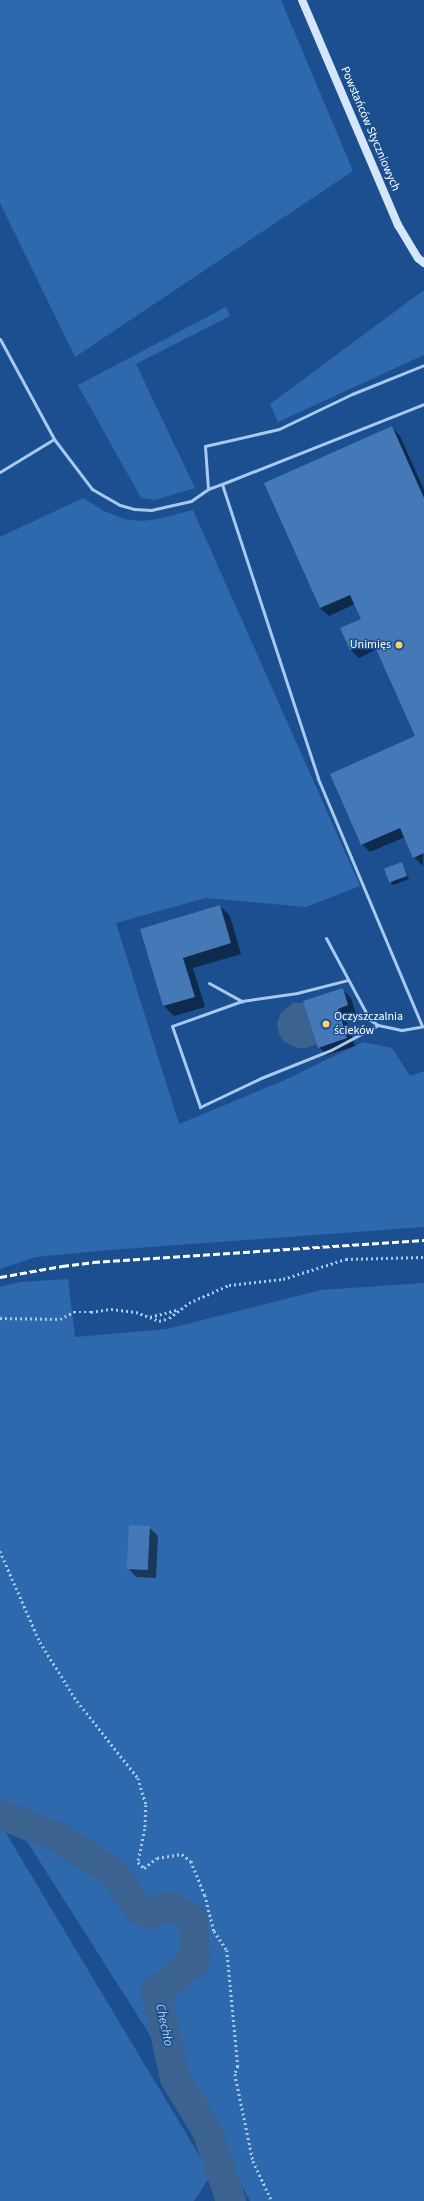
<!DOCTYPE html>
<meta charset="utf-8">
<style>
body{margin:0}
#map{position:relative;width:424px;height:2201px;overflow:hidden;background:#1b4f8f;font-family:"Source Sans 3",sans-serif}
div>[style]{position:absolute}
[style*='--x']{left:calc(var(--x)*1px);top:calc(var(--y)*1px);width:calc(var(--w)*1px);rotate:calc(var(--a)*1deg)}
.green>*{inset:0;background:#2e69ad}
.water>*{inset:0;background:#3c6290}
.shadow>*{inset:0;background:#0007}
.river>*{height:30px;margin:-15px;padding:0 15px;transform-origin:15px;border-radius:15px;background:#3c6290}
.building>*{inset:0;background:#4478b7;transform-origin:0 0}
.path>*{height:2.5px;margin-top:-1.25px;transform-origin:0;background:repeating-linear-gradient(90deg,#a9c9ee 0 2px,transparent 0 5px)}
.lane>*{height:3px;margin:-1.5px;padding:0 1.5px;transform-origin:1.5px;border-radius:1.5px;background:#a9c9ee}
.secondary>*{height:8px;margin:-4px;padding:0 4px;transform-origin:4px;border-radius:4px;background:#d6e6fa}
.rail>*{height:3px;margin-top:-1.5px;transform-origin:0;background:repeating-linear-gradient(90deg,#fff 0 7px,transparent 0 10px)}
.dots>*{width:11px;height:11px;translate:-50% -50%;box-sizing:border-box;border:2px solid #1b4f8f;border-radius:50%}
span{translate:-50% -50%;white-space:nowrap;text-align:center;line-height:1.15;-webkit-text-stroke:3px #1b4f8f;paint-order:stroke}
.street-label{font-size:12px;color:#fff}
.poi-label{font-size:12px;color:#fff}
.right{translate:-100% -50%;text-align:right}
.left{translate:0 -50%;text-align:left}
.water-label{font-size:13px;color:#b5d3f5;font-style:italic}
</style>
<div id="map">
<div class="green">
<div style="clip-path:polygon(0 0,281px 0,353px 171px,75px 357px,0 203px)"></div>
<div style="clip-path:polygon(424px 290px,424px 355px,278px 422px,270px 404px)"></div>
<div style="clip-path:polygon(226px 307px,230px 316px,136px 364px,195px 488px,155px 500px,141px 498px,78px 385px)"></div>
<div style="clip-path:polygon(83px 498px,104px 511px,125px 519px,142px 521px,158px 519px,193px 510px,360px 886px,306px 907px,206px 898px,116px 923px,179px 1124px,287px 1079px,363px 1042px,392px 1048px,410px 1076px,424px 1071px,424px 1227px,110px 1250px,36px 1257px,0 1269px,0 537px)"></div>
<div style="clip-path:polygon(68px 1279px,75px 1337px,167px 1329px,321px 1290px,424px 1283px,424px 2201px,250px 2201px,226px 2155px,0 1799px,0 1287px,20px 1282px)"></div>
<div style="clip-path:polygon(0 1823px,211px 2175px,194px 2201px,0 2201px)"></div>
</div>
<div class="water">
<div style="clip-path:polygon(293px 1003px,304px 1003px,317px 1044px,306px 1048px,297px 1048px,283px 1041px,279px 1034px,277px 1023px,281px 1013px)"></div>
</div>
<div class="shadow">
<div style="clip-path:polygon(392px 427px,400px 436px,424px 490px,423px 866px,414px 857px,405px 837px,370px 852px,362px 844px,416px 736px,377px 649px,359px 658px,350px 649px,362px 620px,355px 604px,329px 616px,320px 608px)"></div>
<div style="clip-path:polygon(402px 863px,409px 879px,393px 885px,391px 883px)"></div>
<div style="clip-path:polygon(220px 906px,230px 916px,241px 954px,193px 968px,205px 1007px,174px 1016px,164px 1006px,141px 929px)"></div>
<div style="clip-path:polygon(343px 990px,351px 998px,356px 1014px,345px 1017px,355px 1046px,327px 1055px,319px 1047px)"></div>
<div style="clip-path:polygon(149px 1527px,158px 1536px,156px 1578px,136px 1577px,128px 1568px)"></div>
</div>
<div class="river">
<div style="--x:0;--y:1814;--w:64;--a:22.1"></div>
<div style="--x:59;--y:1838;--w:65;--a:32.5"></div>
<div style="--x:114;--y:1873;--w:45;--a:54.9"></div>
<div style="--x:140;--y:1910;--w:13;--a:18"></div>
<div style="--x:152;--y:1914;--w:20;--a:-24"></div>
<div style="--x:170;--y:1906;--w:27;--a:31"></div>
<div style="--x:193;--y:1920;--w:41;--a:87.2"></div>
<div style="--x:195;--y:1961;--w:50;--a:141.5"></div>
<div style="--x:156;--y:1992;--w:88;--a:77.5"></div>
<div style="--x:175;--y:2078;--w:64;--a:59"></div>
<div style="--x:208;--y:2133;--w:72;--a:71.3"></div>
</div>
<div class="building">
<div style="clip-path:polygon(392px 426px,424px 498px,424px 853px,413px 858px,400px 828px,361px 845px,330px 774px,415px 736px,372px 640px,350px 650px,340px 628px,361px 619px,350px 595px,320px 608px,264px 483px)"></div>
<div style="left:402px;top:862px;width:15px;height:19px;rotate:70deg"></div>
<div style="clip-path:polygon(220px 905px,231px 943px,183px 958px,195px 997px,163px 1006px,140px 929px)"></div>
<div style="clip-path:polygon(343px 988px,348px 1005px,338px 1009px,347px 1038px,318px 1048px,303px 1001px)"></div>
<div style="left:129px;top:1525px;width:21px;height:44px;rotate:3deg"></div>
</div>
<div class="path">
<div style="--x:150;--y:1317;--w:30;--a:-15"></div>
<div style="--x:0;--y:1318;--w:60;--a:1"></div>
<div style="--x:60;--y:1319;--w:16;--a:-27"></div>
<div style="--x:74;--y:1312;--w:17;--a:0"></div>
<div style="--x:91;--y:1312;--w:20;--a:-9"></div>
<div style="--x:111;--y:1309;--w:25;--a:7"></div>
<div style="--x:136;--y:1312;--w:25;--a:21"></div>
<div style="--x:159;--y:1321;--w:10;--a:-17"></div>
<div style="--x:169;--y:1318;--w:25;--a:-37"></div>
<div style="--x:189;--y:1303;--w:44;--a:-24.2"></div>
<div style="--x:229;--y:1285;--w:54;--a:-6.3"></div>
<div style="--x:283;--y:1279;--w:66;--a:-17.6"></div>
<div style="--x:346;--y:1259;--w:78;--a:-1.5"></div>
<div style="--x:0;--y:1551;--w:99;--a:66.3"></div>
<div style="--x:40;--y:1642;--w:70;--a:57.9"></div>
<div style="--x:77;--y:1701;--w:98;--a:51.6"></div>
<div style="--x:138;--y:1778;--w:28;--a:73"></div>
<div style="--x:146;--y:1805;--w:24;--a:92"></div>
<div style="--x:145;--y:1829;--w:34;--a:102"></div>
<div style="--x:138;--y:1862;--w:8;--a:45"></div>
<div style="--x:144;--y:1868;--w:16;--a:-38"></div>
<div style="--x:157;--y:1858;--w:25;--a:-9"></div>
<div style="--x:182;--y:1854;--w:11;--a:38"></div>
<div style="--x:191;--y:1861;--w:37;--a:68"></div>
<div style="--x:205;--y:1895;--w:37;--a:76"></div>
<div style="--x:214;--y:1931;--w:23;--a:56"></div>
<div style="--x:227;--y:1950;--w:117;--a:84.6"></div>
<div style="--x:238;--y:2066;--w:9;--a:111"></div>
<div style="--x:235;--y:2074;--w:89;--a:78.3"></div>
<div style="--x:253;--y:2161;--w:44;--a:64.6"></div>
</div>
<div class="lane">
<div style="--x:0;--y:339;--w:114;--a:61.6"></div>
<div style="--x:54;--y:439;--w:63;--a:148.6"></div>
<div style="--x:54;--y:439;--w:63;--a:52.8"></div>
<div style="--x:92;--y:489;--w:32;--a:30"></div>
<div style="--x:120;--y:505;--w:15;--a:16"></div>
<div style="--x:134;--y:509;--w:17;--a:3"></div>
<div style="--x:151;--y:510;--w:41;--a:-12.7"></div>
<div style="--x:191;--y:501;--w:21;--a:-35"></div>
<div style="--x:208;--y:489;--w:15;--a:-20"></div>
<div style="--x:208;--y:489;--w:43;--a:-94"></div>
<div style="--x:205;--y:446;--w:76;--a:-12.9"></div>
<div style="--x:279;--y:429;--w:81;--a:-25.6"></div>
<div style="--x:352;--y:394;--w:78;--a:-21.9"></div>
<div style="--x:326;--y:938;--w:93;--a:61.8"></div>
<div style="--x:370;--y:1020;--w:9;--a:32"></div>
<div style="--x:378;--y:1025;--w:25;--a:12"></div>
<div style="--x:402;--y:1030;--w:22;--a:-10"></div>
<div style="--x:209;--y:983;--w:38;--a:29"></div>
<div style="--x:242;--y:1001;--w:56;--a:-8.3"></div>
<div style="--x:297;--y:993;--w:53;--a:-14.3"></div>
<div style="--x:242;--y:1001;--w:74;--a:160.3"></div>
<div style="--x:172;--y:1026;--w:86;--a:70.9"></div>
<div style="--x:200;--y:1107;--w:68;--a:-25.4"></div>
<div style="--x:261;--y:1078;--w:75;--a:-21.8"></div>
<div style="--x:331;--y:1050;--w:53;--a:-28"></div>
<div style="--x:422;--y:1026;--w:269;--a:-112.8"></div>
<div style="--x:318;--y:778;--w:309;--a:-108.1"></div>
<div style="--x:222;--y:484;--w:217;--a:-21.6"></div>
</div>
<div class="secondary">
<div style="--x:302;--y:0;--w:245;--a:66.9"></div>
<div style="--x:398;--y:225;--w:39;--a:59"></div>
<div style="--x:418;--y:258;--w:8;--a:40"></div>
</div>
<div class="rail">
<div style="--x:0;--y:1277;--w:63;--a:-10.1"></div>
<div style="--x:62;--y:1266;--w:31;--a:-7"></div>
<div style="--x:93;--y:1262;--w:332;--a:-3.8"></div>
</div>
<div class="dots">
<div style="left:399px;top:645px;background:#ffd166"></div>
<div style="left:326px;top:1024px;background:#ffd166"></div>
</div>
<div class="street-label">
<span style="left:370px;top:129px;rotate:67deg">Powstańców Styczniowych</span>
</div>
<div class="poi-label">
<span class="right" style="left:391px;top:645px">Unimięs</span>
<span class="left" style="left:334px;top:1024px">Oczyszczalnia<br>ścieków</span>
</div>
<div class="water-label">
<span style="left:164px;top:2025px;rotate:78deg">Chechło</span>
</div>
</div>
